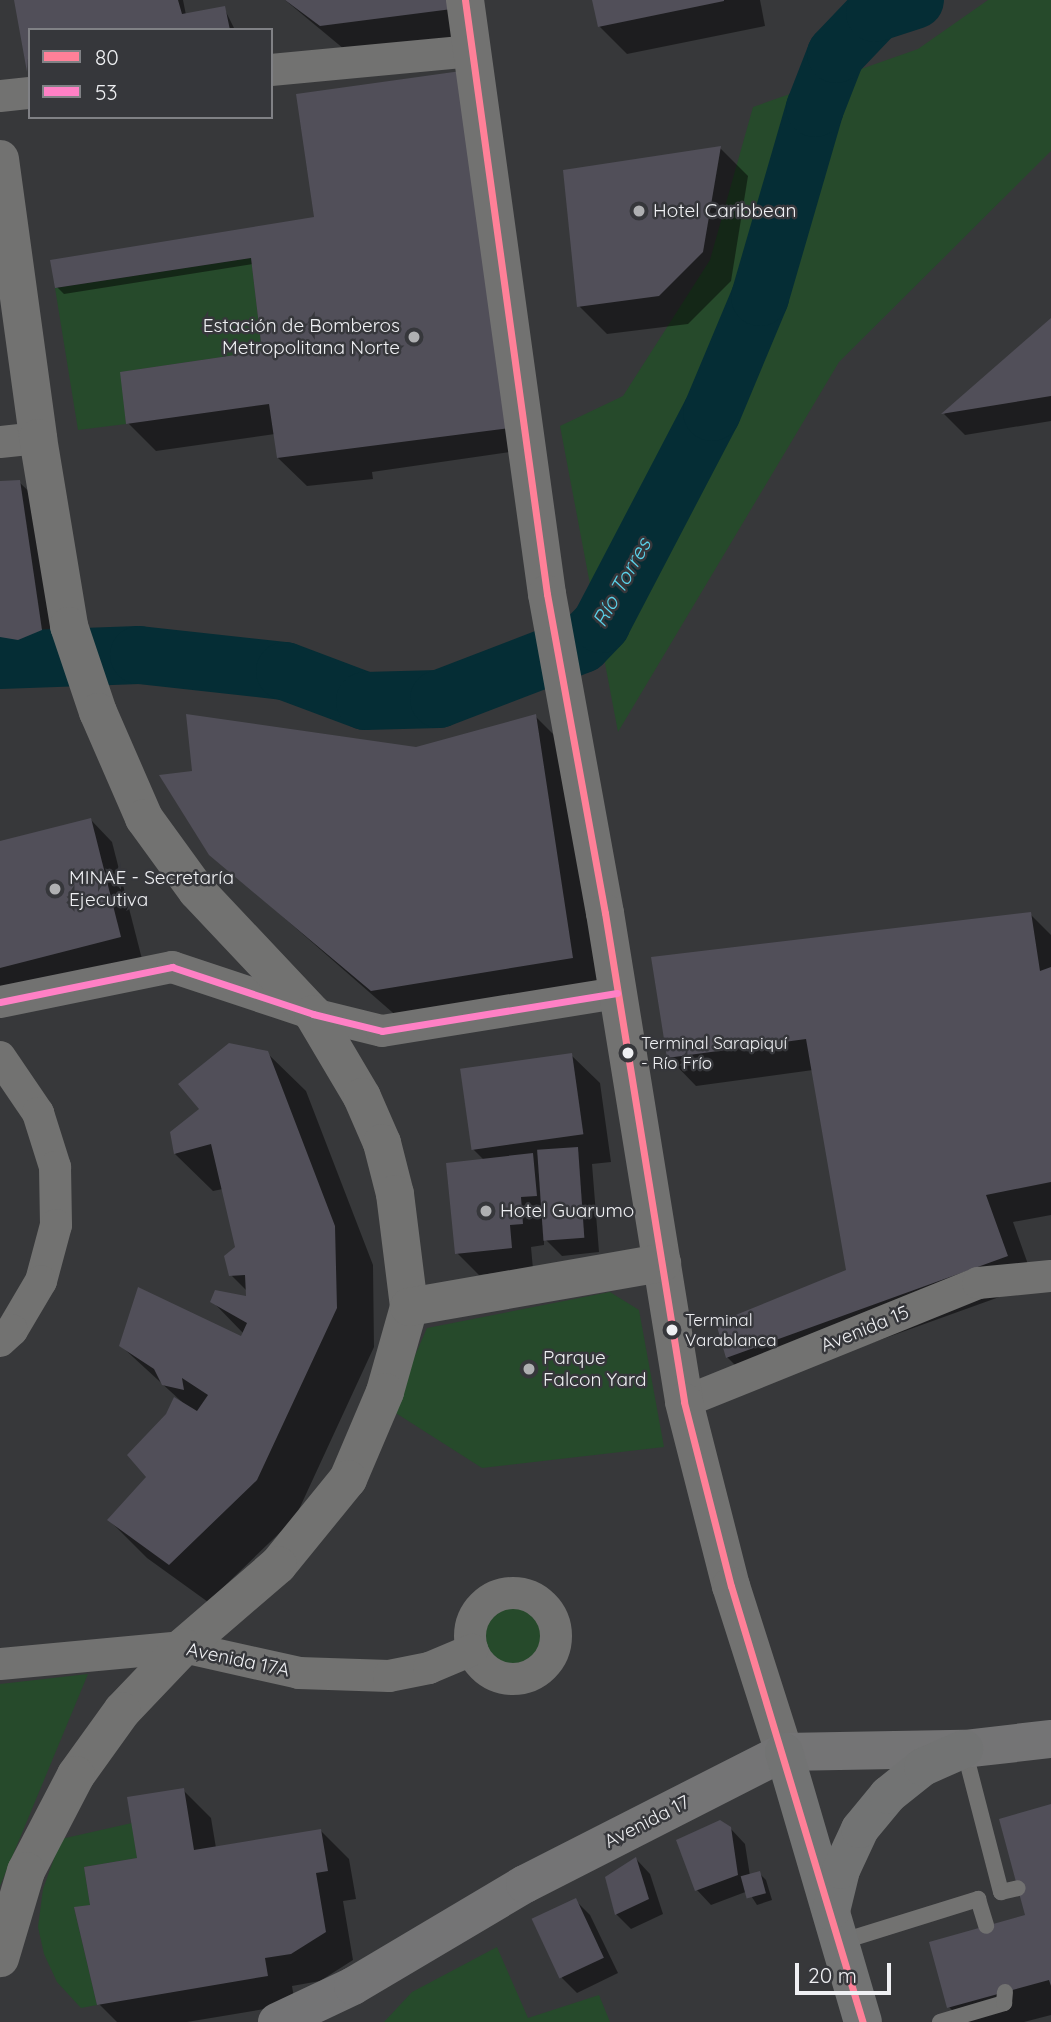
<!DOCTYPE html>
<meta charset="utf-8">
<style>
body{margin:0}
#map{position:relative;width:1051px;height:2022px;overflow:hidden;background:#37383a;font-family:Quicksand,sans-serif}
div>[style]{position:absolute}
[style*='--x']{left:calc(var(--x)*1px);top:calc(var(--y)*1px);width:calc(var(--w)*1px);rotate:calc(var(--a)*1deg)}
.green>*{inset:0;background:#264a2b}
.round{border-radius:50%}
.shadow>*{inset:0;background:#0007}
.river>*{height:58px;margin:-29px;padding:0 29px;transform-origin:29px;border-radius:29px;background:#052d35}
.building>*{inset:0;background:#514f59;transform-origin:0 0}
.service>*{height:16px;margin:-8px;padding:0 8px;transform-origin:8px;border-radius:8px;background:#727271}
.minor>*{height:32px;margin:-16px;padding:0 16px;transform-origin:16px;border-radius:16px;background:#727271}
.minor>.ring{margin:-16px;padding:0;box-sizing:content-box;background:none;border:32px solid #727271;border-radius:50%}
.tertiary>*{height:38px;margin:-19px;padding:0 19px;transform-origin:19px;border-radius:19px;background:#727271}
.secondary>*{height:38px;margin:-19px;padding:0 19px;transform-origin:19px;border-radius:19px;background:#747475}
.primary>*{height:38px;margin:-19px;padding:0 19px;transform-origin:19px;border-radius:19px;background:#727373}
.bus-1>*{height:7px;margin:-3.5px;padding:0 3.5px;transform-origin:3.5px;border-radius:3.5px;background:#ff8098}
.bus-2>*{height:7px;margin:-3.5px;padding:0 3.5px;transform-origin:3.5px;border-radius:3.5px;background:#ff80c5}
.dots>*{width:19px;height:19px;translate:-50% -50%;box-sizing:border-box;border:4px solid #36373b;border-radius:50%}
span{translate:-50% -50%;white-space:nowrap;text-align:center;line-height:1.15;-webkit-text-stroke:5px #36373b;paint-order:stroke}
.bus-label{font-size:17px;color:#eff0f3}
.left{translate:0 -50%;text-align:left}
.poi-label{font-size:19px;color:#eff0f3}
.right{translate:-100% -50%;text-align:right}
.street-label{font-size:19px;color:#eff0f3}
.water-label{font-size:21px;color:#5bd3eb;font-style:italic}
.legend{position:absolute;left:28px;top:28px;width:245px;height:91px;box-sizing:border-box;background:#36373b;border:2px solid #808185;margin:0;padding:9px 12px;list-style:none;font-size:21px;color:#eff0f3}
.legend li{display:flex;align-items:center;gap:14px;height:35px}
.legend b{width:35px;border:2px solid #808185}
.scale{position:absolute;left:795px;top:1963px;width:96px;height:32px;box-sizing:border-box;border:4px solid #eff0f3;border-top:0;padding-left:9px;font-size:21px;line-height:24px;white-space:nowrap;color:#eff0f3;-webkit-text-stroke:5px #36373b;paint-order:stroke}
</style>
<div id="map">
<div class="green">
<div style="clip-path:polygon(988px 0,1051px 0,1051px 151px,839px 362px,618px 732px,560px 426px,623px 396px,710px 260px,753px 107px,918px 49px)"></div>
<div style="clip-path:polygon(251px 258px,262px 351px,121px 372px,126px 424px,78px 430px,55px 288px)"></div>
<div style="clip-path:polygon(610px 1292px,639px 1310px,664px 1447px,482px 1468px,391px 1410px,427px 1328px)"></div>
<div class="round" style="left:481px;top:1605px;width:64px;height:64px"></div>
<div style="clip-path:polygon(88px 1674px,0 1886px,0 1684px)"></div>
<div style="clip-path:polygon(132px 1823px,137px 1858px,84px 1867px,90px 1905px,74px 1908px,97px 2005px,81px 2008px,57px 1982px,44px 1954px,38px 1927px,43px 1889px,61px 1839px)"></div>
<div style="clip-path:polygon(497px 1947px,528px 2018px,599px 1995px,610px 2022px,384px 2022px,412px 1992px)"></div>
</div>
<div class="shadow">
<div style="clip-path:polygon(16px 0,183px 0,186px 15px,224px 8px,235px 30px,30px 30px,30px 73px)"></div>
<div style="clip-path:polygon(285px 0,473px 0,480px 36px,350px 54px)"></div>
<div style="clip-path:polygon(594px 0,760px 0,765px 26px,627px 54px,599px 26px)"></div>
<div style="clip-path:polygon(720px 148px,748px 176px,731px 281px,688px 324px,607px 334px,579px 306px)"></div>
<div style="clip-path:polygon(315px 219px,531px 449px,372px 472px,373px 479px,307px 486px,278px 458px,275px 434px,156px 451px,128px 423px,264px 352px,253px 264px,64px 294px,57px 287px)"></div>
<div style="clip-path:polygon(1051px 320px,1051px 421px,965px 435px,944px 414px)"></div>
<div style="clip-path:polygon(19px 482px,41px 503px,63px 652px,40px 661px,0 655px,0 483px)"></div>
<div style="clip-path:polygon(535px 716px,563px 744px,601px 986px,400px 1019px,211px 854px,416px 749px)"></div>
<div style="clip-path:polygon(91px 820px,112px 842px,142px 959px,0 995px,0 843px)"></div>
<div style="clip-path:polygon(1030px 914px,1051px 935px,1051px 1215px,1013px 1222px,1035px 1284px,755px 1385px,727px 1357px,848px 1271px,813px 1070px,696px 1086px,668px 1057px)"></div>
<div style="clip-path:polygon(267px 1053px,306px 1091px,373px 1265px,374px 1347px,295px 1518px,208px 1602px,147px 1558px,109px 1520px,149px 1477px,182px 1402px,121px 1346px,242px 1338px,244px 1334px,212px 1301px,247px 1298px,247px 1291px,231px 1275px,237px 1247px,223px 1189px,213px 1191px,175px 1154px)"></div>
<div style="clip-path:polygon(571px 1055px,600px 1083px,611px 1162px,592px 1164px,599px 1252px,562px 1256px,544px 1238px,544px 1245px,531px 1247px,533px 1269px,479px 1275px,457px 1253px,484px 1160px,473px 1149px)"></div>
<div style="clip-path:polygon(183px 1790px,211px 1818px,216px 1848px,321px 1831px,349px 1859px,356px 1899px,343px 1901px,353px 1960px,320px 1981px,292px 1986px,295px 2004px,187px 2022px,117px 2022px,99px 2004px,92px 1906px,139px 1860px)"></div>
<div style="clip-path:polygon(1051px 1806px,1051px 2015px,1024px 2022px,964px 2022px,949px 2007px,1027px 1917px)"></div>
<div style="clip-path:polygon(730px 1828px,745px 1844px,750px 1876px,759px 1873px,766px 1880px,772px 1900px,757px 1905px,748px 1891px,711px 1905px,697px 1890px,678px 1841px)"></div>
<div style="clip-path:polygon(636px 1859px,650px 1874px,663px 1914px,631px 1929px,616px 1914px)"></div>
<div style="clip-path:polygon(576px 1901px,590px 1915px,618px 1973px,577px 1993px,562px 1978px)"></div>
</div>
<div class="river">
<div style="--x:0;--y:660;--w:139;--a:-2.1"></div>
<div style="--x:139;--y:655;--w:147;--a:6.3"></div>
<div style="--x:285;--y:671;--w:85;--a:20.6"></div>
<div style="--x:365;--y:701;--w:74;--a:-1.5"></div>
<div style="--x:439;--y:699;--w:153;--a:-21"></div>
<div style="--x:582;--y:644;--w:28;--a:-46"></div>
<div style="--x:601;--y:624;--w:239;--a:-62.4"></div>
<div style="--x:712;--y:412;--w:125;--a:-67.3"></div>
<div style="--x:760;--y:297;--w:197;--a:-73.8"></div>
<div style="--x:815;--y:108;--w:58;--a:-68.7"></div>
<div style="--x:836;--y:54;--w:57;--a:-46.4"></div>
<div style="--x:875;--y:13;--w:42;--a:-18"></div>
</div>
<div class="building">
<div style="clip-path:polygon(14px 0,178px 0,182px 14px,225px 6px,230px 30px,30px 30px,27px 72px)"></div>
<div style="clip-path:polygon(285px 0,451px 0,452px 9px,320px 26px)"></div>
<div style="clip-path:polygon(592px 0,724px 0,724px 1px,598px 27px)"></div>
<div style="clip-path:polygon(461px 71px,510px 428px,277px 458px,269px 404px,126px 424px,120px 372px,262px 351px,251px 258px,55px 288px,50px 260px,314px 217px,296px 94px)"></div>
<div style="clip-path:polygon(721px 146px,703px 252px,659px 296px,577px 307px,563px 170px)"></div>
<div style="clip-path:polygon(1051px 318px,1051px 396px,941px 414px)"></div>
<div style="clip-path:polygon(20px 480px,42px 630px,18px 640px,0 637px,0 481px)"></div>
<div style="clip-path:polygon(186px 714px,416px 747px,536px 714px,573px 958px,371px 991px,209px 855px,159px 775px,192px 771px)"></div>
<div style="clip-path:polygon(91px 818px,121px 937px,0 968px,0 841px)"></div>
<div style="clip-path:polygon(1031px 912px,1040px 971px,1051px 967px,1051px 1182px,986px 1195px,1008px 1256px,726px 1358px,716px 1323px,846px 1270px,806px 1039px,667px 1058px,651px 957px)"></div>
<div style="clip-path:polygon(229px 1043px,268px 1051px,335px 1226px,337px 1308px,257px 1480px,169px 1565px,107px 1520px,146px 1477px,127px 1455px,166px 1414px,174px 1397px,197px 1411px,208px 1395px,182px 1378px,184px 1390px,162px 1385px,154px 1369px,119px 1346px,138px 1287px,241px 1336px,247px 1323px,210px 1302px,215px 1290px,246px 1296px,245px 1275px,229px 1276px,224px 1256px,235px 1247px,211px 1144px,174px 1154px,170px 1132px,199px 1109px,178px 1084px)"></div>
<div style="left:572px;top:1053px;width:82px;height:113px;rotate:82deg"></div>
<div style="left:578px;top:1147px;width:91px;height:41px;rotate:86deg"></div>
<div style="clip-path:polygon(533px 1153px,537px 1196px,521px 1197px,523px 1224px,510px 1225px,512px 1248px,455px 1254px,446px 1163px)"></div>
<div style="clip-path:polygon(184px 1788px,194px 1850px,321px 1829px,328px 1871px,316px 1873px,326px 1932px,291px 1954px,265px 1958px,268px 1976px,97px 2005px,74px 1907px,90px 1905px,84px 1867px,137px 1858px,127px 1797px)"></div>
<div style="clip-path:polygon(1051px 1804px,1051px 1986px,1049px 1980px,947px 2008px,929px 1942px,1025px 1915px,999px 1819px)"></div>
<div style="clip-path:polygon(720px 1820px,731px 1827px,738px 1875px,695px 1891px,676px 1840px)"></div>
<div style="clip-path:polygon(636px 1857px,649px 1899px,615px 1915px,605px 1877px)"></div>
<div style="left:760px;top:1871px;width:23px;height:20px;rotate:75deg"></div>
<div style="left:576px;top:1898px;width:66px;height:49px;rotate:65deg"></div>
</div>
<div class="service">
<div style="--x:964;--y:1749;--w:148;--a:75.5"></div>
<div style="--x:1001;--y:1892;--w:17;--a:-13"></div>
<div style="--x:840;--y:1942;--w:145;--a:-17.3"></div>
<div style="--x:978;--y:1899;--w:28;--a:73"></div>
<div style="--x:940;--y:2022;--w:67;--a:-16.5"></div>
<div style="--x:1004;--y:2003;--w:11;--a:-85"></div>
</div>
<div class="minor">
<div style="--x:271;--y:70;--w:202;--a:-5.4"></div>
<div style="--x:0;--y:96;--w:30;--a:-6"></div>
<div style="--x:0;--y:442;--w:38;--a:-6"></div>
<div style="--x:0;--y:1002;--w:176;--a:-11.5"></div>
<div style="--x:172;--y:967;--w:149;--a:18.4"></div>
<div style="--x:313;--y:1014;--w:71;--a:13.8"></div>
<div style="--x:382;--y:1031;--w:238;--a:-9.2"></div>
<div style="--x:0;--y:1057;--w:68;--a:55.8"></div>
<div style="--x:38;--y:1113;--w:57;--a:72.5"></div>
<div style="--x:55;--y:1167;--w:58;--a:89"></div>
<div style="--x:56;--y:1225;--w:58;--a:105"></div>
<div style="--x:41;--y:1281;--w:57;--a:120.6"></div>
<div style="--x:12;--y:1330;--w:16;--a:137"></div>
<div style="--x:684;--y:1402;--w:317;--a:-22"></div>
<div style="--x:978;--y:1283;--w:73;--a:-5.5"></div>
<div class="ring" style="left:470px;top:1593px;width:54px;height:54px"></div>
<div style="--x:0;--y:1664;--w:184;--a:-5.3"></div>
<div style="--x:183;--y:1647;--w:119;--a:12.6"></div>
<div style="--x:299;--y:1673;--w:90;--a:1.9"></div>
<div style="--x:389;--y:1676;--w:41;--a:-11.3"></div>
<div style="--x:429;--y:1668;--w:47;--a:-22.7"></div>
</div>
<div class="tertiary">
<div style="--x:465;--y:0;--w:600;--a:82.14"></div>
<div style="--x:547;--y:594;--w:324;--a:79.7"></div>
<div style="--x:605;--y:913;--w:495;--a:80.8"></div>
<div style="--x:684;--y:1402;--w:190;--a:75.7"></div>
<div style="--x:731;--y:1586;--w:174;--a:72.3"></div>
<div style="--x:0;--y:159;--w:282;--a:82.2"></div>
<div style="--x:38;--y:438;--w:191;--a:80.6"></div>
<div style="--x:69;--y:626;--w:91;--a:71.4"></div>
<div style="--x:98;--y:712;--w:116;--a:66.5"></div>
<div style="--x:144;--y:818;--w:90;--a:54"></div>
<div style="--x:197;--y:891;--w:169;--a:46.7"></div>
<div style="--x:313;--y:1014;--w:96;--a:59.4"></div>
<div style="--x:362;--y:1097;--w:50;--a:66.5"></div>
<div style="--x:382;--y:1143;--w:53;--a:75.7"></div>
<div style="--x:395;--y:1194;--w:114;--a:82.9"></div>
<div style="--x:409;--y:1307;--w:88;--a:105.8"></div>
<div style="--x:385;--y:1392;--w:95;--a:113"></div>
<div style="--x:348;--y:1479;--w:111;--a:129.1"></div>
<div style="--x:278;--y:1565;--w:125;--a:139.2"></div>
<div style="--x:183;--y:1647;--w:88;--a:133.6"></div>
<div style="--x:122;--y:1711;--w:79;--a:125.7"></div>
<div style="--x:76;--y:1775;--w:108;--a:117.5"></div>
<div style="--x:26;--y:1871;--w:91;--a:106.6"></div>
<div style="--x:409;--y:1307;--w:257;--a:-9.9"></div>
</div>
<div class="secondary">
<div style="--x:277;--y:2022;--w:84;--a:-25.3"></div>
<div style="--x:353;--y:1986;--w:200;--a:-30.7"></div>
<div style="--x:525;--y:1884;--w:291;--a:-27"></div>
<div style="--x:784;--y:1752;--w:180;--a:-1"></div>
<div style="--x:964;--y:1749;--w:88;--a:-6.6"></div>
</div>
<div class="primary">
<div style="--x:784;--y:1752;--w:281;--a:73.7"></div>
<div style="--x:831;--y:1911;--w:42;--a:-76.3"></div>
<div style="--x:841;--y:1870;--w:45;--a:-65.1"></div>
<div style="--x:860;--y:1829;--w:44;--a:-50.5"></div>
<div style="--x:888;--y:1795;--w:45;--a:-38.7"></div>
<div style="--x:923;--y:1767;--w:45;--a:-23.7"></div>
</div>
<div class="bus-1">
<div style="--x:465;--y:0;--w:600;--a:82.14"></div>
<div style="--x:547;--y:594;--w:324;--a:79.7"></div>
<div style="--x:605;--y:913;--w:495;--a:80.8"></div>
<div style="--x:684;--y:1402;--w:190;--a:75.7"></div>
<div style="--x:731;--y:1586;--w:456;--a:73.2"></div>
</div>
<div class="bus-2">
<div style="--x:0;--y:1002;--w:176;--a:-11.5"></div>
<div style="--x:172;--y:967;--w:149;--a:18.4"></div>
<div style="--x:313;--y:1014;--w:71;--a:13.8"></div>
<div style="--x:382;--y:1031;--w:238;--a:-9.2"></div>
</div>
<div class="dots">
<div style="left:639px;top:211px;background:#afb0b2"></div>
<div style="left:414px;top:337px;background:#afb0b2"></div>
<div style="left:55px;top:889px;background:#afb0b2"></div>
<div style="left:628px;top:1053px;background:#eff0f3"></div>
<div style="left:486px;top:1211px;background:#afb0b2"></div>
<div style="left:672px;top:1330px;background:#eff0f3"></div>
<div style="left:529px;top:1369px;background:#afb0b2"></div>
</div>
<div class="bus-label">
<span class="left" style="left:641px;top:1053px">Terminal Sarapiquí<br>- Río Frío</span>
<span class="left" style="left:685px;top:1330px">Terminal<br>Varablanca</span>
</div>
<div class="poi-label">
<span class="left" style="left:653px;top:211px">Hotel Caribbean</span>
<span class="right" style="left:400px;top:337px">Estación de Bomberos<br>Metropolitana Norte</span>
<span class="left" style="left:69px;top:889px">MINAE - Secretaría<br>Ejecutiva</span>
<span class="left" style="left:500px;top:1211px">Hotel Guarumo</span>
<span class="left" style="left:543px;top:1369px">Parque<br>Falcon Yard</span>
</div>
<div class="street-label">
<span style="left:865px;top:1329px;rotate:-22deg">Avenida 15</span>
<span style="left:238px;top:1660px;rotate:12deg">Avenida 17A</span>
<span style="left:647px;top:1822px;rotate:-27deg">Avenida 17</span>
</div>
<div class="water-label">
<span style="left:621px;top:582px;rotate:-61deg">Río Torres</span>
</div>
<ul class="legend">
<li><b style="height:9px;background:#ff8098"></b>80</li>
<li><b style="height:9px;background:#ff80c5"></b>53</li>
</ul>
<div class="scale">20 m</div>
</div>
